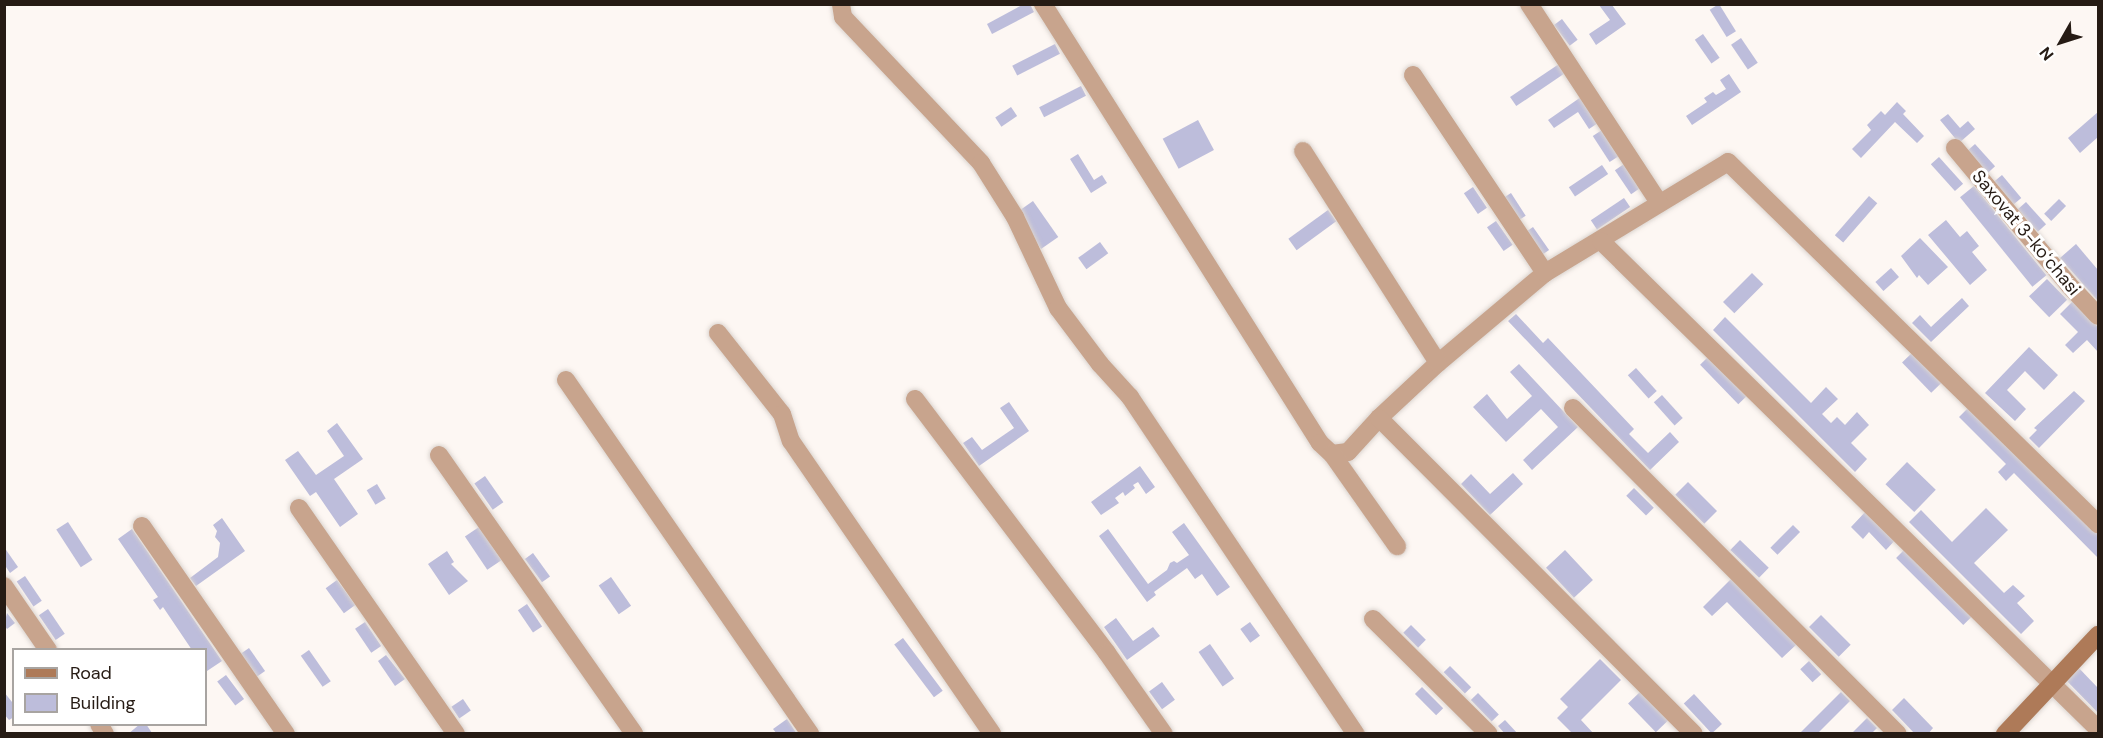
<!DOCTYPE html>
<meta charset="utf-8">
<style>
body{margin:0}
#map{position:relative;width:2103px;height:738px;overflow:hidden;background:#fdf7f3;font-family:"DM Sans",sans-serif}
div>[style]{position:absolute}
[style*='--x']{left:calc(var(--x)*1px);top:calc(var(--y)*1px);width:calc(var(--w)*1px);rotate:calc(var(--a)*1deg)}
.building>*{inset:0;background:#bdbddb;transform-origin:0 0}
.roads{filter:drop-shadow(0 0 2px #dbd4cf) drop-shadow(0 0 2px #dbd4cf)}
.street>*{height:18px;margin:-9px;padding:0 9px;transform-origin:9px;border-radius:9px;background:#c8a48d}
.secondary>*{height:18px;margin:-9px;padding:0 9px;transform-origin:9px;border-radius:9px;background:#ae7a58}
span{translate:-50% -50%;white-space:nowrap;text-align:center;line-height:1.15;-webkit-text-stroke:6px #fff;paint-order:stroke}
.street-label{font-size:18px;color:#261b14}
.frame{position:absolute;inset:0;border:6px solid #261b14;pointer-events:none}
.legend{position:absolute;left:12px;top:648px;width:195px;height:78px;box-sizing:border-box;background:#fff;border:2px solid #a8a4a1;margin:0;padding:8px 10px;list-style:none;font-size:18px;color:#261b14}
.legend li{display:flex;align-items:center;gap:12px;height:30px}
.legend b{width:30px;border:2px solid #a8a4a1}
.north{position:absolute;left:2031px;top:12px;width:60px;height:60px;-webkit-text-stroke:4px #fff;paint-order:stroke;rotate:231deg;font-size:16px;font-weight:700;line-height:24px;text-align:center;color:#261b14}
.north::after{content:'';display:block;margin:auto;width:21px;height:27px;background:#261b14;clip-path:polygon(50% 0,100% 100%,50% 72%,0 100%)}
</style>
<div id="map">
<div class="building">
<div style="clip-path:polygon(1024px 4px,1030px 4px,1034px 12px,992px 34px,987px 24px)"></div>
<div style="left:1719px;top:4px;width:32px;height:11px;rotate:58deg"></div>
<div style="clip-path:polygon(1599px 5px,1612px 5px,1626px 24px,1596px 45px,1589px 34px,1610px 20px)"></div>
<div style="left:1562px;top:19px;width:26px;height:10px;rotate:53deg"></div>
<div style="left:1703px;top:34px;width:29px;height:10px;rotate:55deg"></div>
<div style="left:1741px;top:38px;width:30px;height:12px;rotate:56deg"></div>
<div style="left:1055px;top:44px;width:11px;height:48px;rotate:63deg"></div>
<div style="left:1559px;top:64px;width:11px;height:59px;rotate:56deg"></div>
<div style="clip-path:polygon(1729px 74px,1741px 92px,1692px 125px,1686px 116px,1707px 102px,1704px 98px,1713px 92px,1716px 95px,1726px 89px,1720px 80px)"></div>
<div style="left:1081px;top:86px;width:11px;height:47px;rotate:63deg"></div>
<div style="clip-path:polygon(1581px 97px,1598px 123px,1589px 129px,1578px 112px,1554px 128px,1548px 120px)"></div>
<div style="clip-path:polygon(1897px 102px,1906px 111px,1903px 114px,1924px 136px,1917px 143px,1895px 122px,1861px 158px,1852px 149px,1871px 130px,1867px 125px,1881px 111px,1885px 115px)"></div>
<div style="left:1011px;top:107px;width:11px;height:19px;rotate:56deg"></div>
<div style="clip-path:polygon(2098px 112px,2098px 137px,2080px 153px,2068px 138px)"></div>
<div style="clip-path:polygon(1948px 114px,1960px 128px,1968px 121px,1975px 129px,1959px 143px,1940px 120px)"></div>
<div style="left:1198px;top:120px;width:34px;height:40px;rotate:62deg"></div>
<div style="left:1602px;top:130px;width:31px;height:11px;rotate:57deg"></div>
<div style="left:1975px;top:144px;width:30px;height:11px;rotate:48deg"></div>
<div style="clip-path:polygon(1078px 154px,1094px 180px,1102px 175px,1107px 183px,1091px 193px,1070px 159px)"></div>
<div style="left:1939px;top:157px;width:36px;height:11px;rotate:48deg"></div>
<div style="left:1624px;top:164px;width:29px;height:11px;rotate:56deg"></div>
<div style="left:1602px;top:165px;width:11px;height:40px;rotate:56deg"></div>
<div style="left:2002px;top:175px;width:30px;height:11px;rotate:50deg"></div>
<div style="left:1974px;top:186px;width:115px;height:18px;rotate:51deg"></div>
<div style="left:1473px;top:187px;width:25px;height:11px;rotate:56deg"></div>
<div style="left:1511px;top:193px;width:27px;height:11px;rotate:57deg"></div>
<div style="left:1869px;top:196px;width:11px;height:52px;rotate:41deg"></div>
<div style="left:1624px;top:198px;width:11px;height:40px;rotate:56deg"></div>
<div style="left:2059px;top:199px;width:10px;height:21px;rotate:45deg"></div>
<div style="left:1033px;top:201px;width:44px;height:21px;rotate:55deg"></div>
<div style="left:2026px;top:202px;width:30px;height:11px;rotate:48deg"></div>
<div style="left:1328px;top:210px;width:14px;height:49px;rotate:54deg"></div>
<div style="clip-path:polygon(1946px 220px,1960px 237px,1967px 231px,1979px 246px,1972px 252px,1987px 270px,1970px 285px,1928px 235px)"></div>
<div style="left:1496px;top:221px;width:29px;height:11px;rotate:55deg"></div>
<div style="left:1533px;top:227px;width:28px;height:11px;rotate:55deg"></div>
<div style="clip-path:polygon(1920px 238px,1948px 267px,1928px 285px,1919px 275px,1917px 278px,1901px 256px)"></div>
<div style="left:1100px;top:242px;width:14px;height:27px;rotate:54deg"></div>
<div style="clip-path:polygon(2076px 244px,2098px 270px,2098px 301px,2060px 258px)"></div>
<div style="left:1891px;top:268px;width:12px;height:21px;rotate:48deg"></div>
<div style="left:1752px;top:273px;width:16px;height:41px;rotate:45deg"></div>
<div style="left:2047px;top:279px;width:29px;height:25px;rotate:46deg"></div>
<div style="clip-path:polygon(1962px 298px,1969px 306px,1931px 342px,1912px 323px,1920px 315px,1931px 327px)"></div>
<div style="clip-path:polygon(2073px 301px,2098px 327px,2098px 352px,2087px 340px,2073px 353px,2065px 345px,2078px 332px,2060px 314px)"></div>
<div style="clip-path:polygon(1516px 314px,1543px 343px,1548px 338px,1634px 429px,1629px 434px,1648px 453px,1670px 432px,1679px 442px,1650px 470px,1508px 321px)"></div>
<div style="clip-path:polygon(1725px 317px,1811px 403px,1826px 387px,1838px 399px,1822px 414px,1831px 423px,1837px 417px,1845px 425px,1857px 412px,1869px 425px,1851px 443px,1867px 459px,1855px 472px,1713px 330px)"></div>
<div style="clip-path:polygon(2029px 347px,2058px 375px,2044px 390px,2025px 371px,2007px 390px,2026px 409px,2015px 421px,1985px 393px)"></div>
<div style="left:1915px;top:350px;width:42px;height:18px;rotate:46deg"></div>
<div style="left:1708px;top:357px;width:55px;height:11px;rotate:46deg"></div>
<div style="clip-path:polygon(1519px 364px,1578px 427px,1532px 470px,1523px 460px,1558px 427px,1541px 409px,1506px 442px,1473px 407px,1487px 394px,1507px 419px,1532px 396px,1510px 372px)"></div>
<div style="left:1636px;top:368px;width:31px;height:11px;rotate:48deg"></div>
<div style="clip-path:polygon(2074px 391px,2085px 401px,2039px 448px,2029px 438px,2037px 430px,2034px 428px)"></div>
<div style="left:1662px;top:395px;width:31px;height:11px;rotate:48deg"></div>
<div style="clip-path:polygon(1009px 402px,1029px 431px,979px 466px,963px 443px,972px 437px,982px 450px,1014px 428px,1000px 408px)"></div>
<div style="clip-path:polygon(1971px 405px,2098px 533px,2098px 558px,2014px 473px,2006px 481px,1998px 472px,2006px 464px,1959px 417px)"></div>
<div style="clip-path:polygon(337px 423px,363px 459px,334px 479px,358px 514px,340px 527px,316px 492px,310px 496px,285px 460px,298px 451px,316px 475px,344px 456px,327px 431px)"></div>
<div style="left:1907px;top:462px;width:40px;height:31px;rotate:44deg"></div>
<div style="clip-path:polygon(1140px 466px,1155px 487px,1146px 494px,1138px 482px,1133px 485px,1135px 488px,1125px 496px,1123px 492px,1115px 498px,1119px 503px,1101px 515px,1091px 502px)"></div>
<div style="clip-path:polygon(1513px 473px,1523px 484px,1490px 515px,1461px 484px,1471px 474px,1490px 494px)"></div>
<div style="left:485px;top:476px;width:32px;height:13px;rotate:55deg"></div>
<div style="left:1688px;top:482px;width:41px;height:18px;rotate:45deg"></div>
<div style="left:377px;top:484px;width:17px;height:12px;rotate:59deg"></div>
<div style="left:1634px;top:488px;width:28px;height:11px;rotate:45deg"></div>
<div style="clip-path:polygon(1986px 508px,2008px 530px,1974px 563px,2004px 593px,2013px 585px,2025px 596px,2017px 603px,2034px 621px,2021px 634px,1909px 522px,1921px 510px,1952px 542px)"></div>
<div style="clip-path:polygon(1868px 509px,1897px 538px,1886px 550px,1869px 532px,1863px 539px,1851px 527px)"></div>
<div style="clip-path:polygon(222px 518px,245px 551px,196px 586px,190px 578px,218px 557px,220px 543px,215px 537px,217px 531px,213px 525px)"></div>
<div style="left:68px;top:522px;width:45px;height:14px;rotate:57deg"></div>
<div style="clip-path:polygon(1184px 523px,1230px 587px,1217px 596px,1202px 574px,1195px 579px,1187px 568px,1154px 592px,1156px 595px,1147px 602px,1099px 536px,1108px 529px,1148px 584px,1167px 570px,1170px 563px,1174px 561px,1177px 563px,1189px 555px,1172px 532px)"></div>
<div style="left:1793px;top:525px;width:10px;height:32px;rotate:45deg"></div>
<div style="left:479px;top:527px;width:40px;height:17px;rotate:56deg"></div>
<div style="clip-path:polygon(132px 529px,222px 661px,207px 671px,206px 650px,192px 650px,163px 607px,160px 610px,153px 600px,158px 597px,118px 539px)"></div>
<div style="left:1740px;top:540px;width:40px;height:14px;rotate:44deg"></div>
<div style="clip-path:polygon(4px 547px,18px 567px,10px 573px,4px 564px)"></div>
<div style="left:1906px;top:548px;width:95px;height:14px;rotate:45deg"></div>
<div style="left:1565px;top:550px;width:41px;height:26px;rotate:47deg"></div>
<div style="clip-path:polygon(447px 551px,454px 562px,451px 564px,468px 581px,449px 595px,428px 564px)"></div>
<div style="left:533px;top:553px;width:29px;height:10px;rotate:54deg"></div>
<div style="left:25px;top:576px;width:30px;height:10px;rotate:56deg"></div>
<div style="left:611px;top:577px;width:35px;height:15px;rotate:55deg"></div>
<div style="clip-path:polygon(1733px 577px,1798px 643px,1782px 658px,1727px 602px,1712px 616px,1703px 607px)"></div>
<div style="left:337px;top:580px;width:31px;height:14px;rotate:54deg"></div>
<div style="left:527px;top:604px;width:27px;height:11px;rotate:56deg"></div>
<div style="left:48px;top:609px;width:30px;height:11px;rotate:56deg"></div>
<div style="clip-path:polygon(7px 613px,15px 623px,7px 629px,4px 625px)"></div>
<div style="left:1821px;top:615px;width:42px;height:17px;rotate:45deg"></div>
<div style="clip-path:polygon(1116px 618px,1133px 641px,1153px 627px,1160px 636px,1127px 660px,1104px 627px)"></div>
<div style="left:365px;top:622px;width:29px;height:12px;rotate:56deg"></div>
<div style="left:1250px;top:622px;width:17px;height:12px;rotate:54deg"></div>
<div style="left:1411px;top:625px;width:21px;height:11px;rotate:45deg"></div>
<div style="left:903px;top:638px;width:66px;height:11px;rotate:53deg"></div>
<div style="left:1210px;top:644px;width:42px;height:14px;rotate:55deg"></div>
<div style="left:249px;top:648px;width:28px;height:11px;rotate:55deg"></div>
<div style="left:309px;top:650px;width:38px;height:10px;rotate:55deg"></div>
<div style="clip-path:polygon(386px 655px,405px 679px,395px 686px,378px 661px)"></div>
<div style="clip-path:polygon(1600px 659px,1621px 680px,1581px 720px,1594px 734px,1573px 734px,1557px 718px,1568px 707px,1560px 699px)"></div>
<div style="left:1809px;top:661px;width:18px;height:12px;rotate:47deg"></div>
<div style="clip-path:polygon(2075px 664px,2098px 688px,2098px 713px,2063px 677px)"></div>
<div style="left:1450px;top:666px;width:30px;height:9px;rotate:45deg"></div>
<div style="left:226px;top:675px;width:30px;height:11px;rotate:53deg"></div>
<div style="left:1162px;top:682px;width:22px;height:16px;rotate:54deg"></div>
<div style="left:1422px;top:687px;width:30px;height:10px;rotate:45deg"></div>
<div style="left:1641px;top:691px;width:40px;height:18px;rotate:46deg"></div>
<div style="clip-path:polygon(4px 692px,12px 702px,14px 701px,14px 717px,9px 720px,4px 714px)"></div>
<div style="clip-path:polygon(1841px 692px,1850px 701px,1817px 734px,1799px 734px)"></div>
<div style="left:1478px;top:693px;width:30px;height:10px;rotate:46deg"></div>
<div style="left:1694px;top:694px;width:41px;height:14px;rotate:47deg"></div>
<div style="clip-path:polygon(1904px 698px,1933px 728px,1928px 734px,1915px 734px,1892px 710px)"></div>
<div style="left:463px;top:699px;width:14px;height:14px;rotate:56deg"></div>
<div style="clip-path:polygon(1867px 718px,1877px 728px,1871px 734px,1851px 734px)"></div>
<div style="clip-path:polygon(787px 719px,797px 734px,777px 734px,773px 729px)"></div>
<div style="clip-path:polygon(1505px 720px,1518px 734px,1505px 734px,1498px 726px)"></div>
<div style="clip-path:polygon(140px 724px,146px 724px,152px 733px,128px 734px)"></div>
</div>
<div class="roads">
<div class="street">
<div style="--x:841;--y:4;--w:13;--a:81"></div>
<div style="--x:843;--y:17;--w:201;--a:46.6"></div>
<div style="--x:981;--y:163;--w:64;--a:57.8"></div>
<div style="--x:1015;--y:217;--w:101;--a:64.7"></div>
<div style="--x:1058;--y:308;--w:70;--a:53.1"></div>
<div style="--x:1100;--y:364;--w:45;--a:47.7"></div>
<div style="--x:1130;--y:397;--w:406;--a:56.2"></div>
<div style="--x:1043;--y:4;--w:519;--a:57.75"></div>
<div style="--x:1320;--y:443;--w:16;--a:43"></div>
<div style="--x:1332;--y:454;--w:16;--a:-7"></div>
<div style="--x:1348;--y:452;--w:46;--a:-47.6"></div>
<div style="--x:1379;--y:418;--w:81;--a:-43"></div>
<div style="--x:1438;--y:363;--w:140;--a:-40.1"></div>
<div style="--x:1545;--y:273;--w:214;--a:-31.2"></div>
<div style="--x:1728;--y:162;--w:518;--a:44.37"></div>
<div style="--x:1529;--y:4;--w:238;--a:56.8"></div>
<div style="--x:1413;--y:75;--w:238;--a:56.3"></div>
<div style="--x:1955;--y:148;--w:178;--a:50.2"></div>
<div style="--x:2069;--y:285;--w:42;--a:46.9"></div>
<div style="--x:1303;--y:151;--w:251;--a:57.5"></div>
<div style="--x:1601;--y:241;--w:697;--a:44.48"></div>
<div style="--x:718;--y:333;--w:103;--a:51.7"></div>
<div style="--x:782;--y:414;--w:28;--a:72"></div>
<div style="--x:791;--y:441;--w:355;--a:55.5"></div>
<div style="--x:566;--y:380;--w:430;--a:55.4"></div>
<div style="--x:915;--y:399;--w:318;--a:52.9"></div>
<div style="--x:1107;--y:653;--w:99;--a:54.9"></div>
<div style="--x:1573;--y:408;--w:460;--a:45.1"></div>
<div style="--x:1379;--y:418;--w:446;--a:45.1"></div>
<div style="--x:1332;--y:454;--w:113;--a:54.8"></div>
<div style="--x:439;--y:455;--w:340;--a:55"></div>
<div style="--x:299;--y:508;--w:275;--a:55.2"></div>
<div style="--x:142;--y:526;--w:253;--a:55.3"></div>
<div style="--x:4;--y:586;--w:78;--a:55.5"></div>
<div style="--x:1373;--y:619;--w:163;--a:44.8"></div>
<div style="--x:99;--y:724;--w:12;--a:59"></div>
</div>
<div class="secondary">
<div style="--x:2005;--y:734;--w:136;--a:-46.8"></div>
</div>
</div>
<div class="street-label">
<span style="left:2026px;top:233px;rotate:50deg">Saxovat 3-koʻchasi</span>
</div>
<div class="frame"></div>
<ul class="legend">
<li><b style="height:8px;background:#ae7a58"></b>Road</li>
<li><b style="height:16px;background:#bdbddb"></b>Building</li>
</ul>
<div class="north">N</div>
</div>
